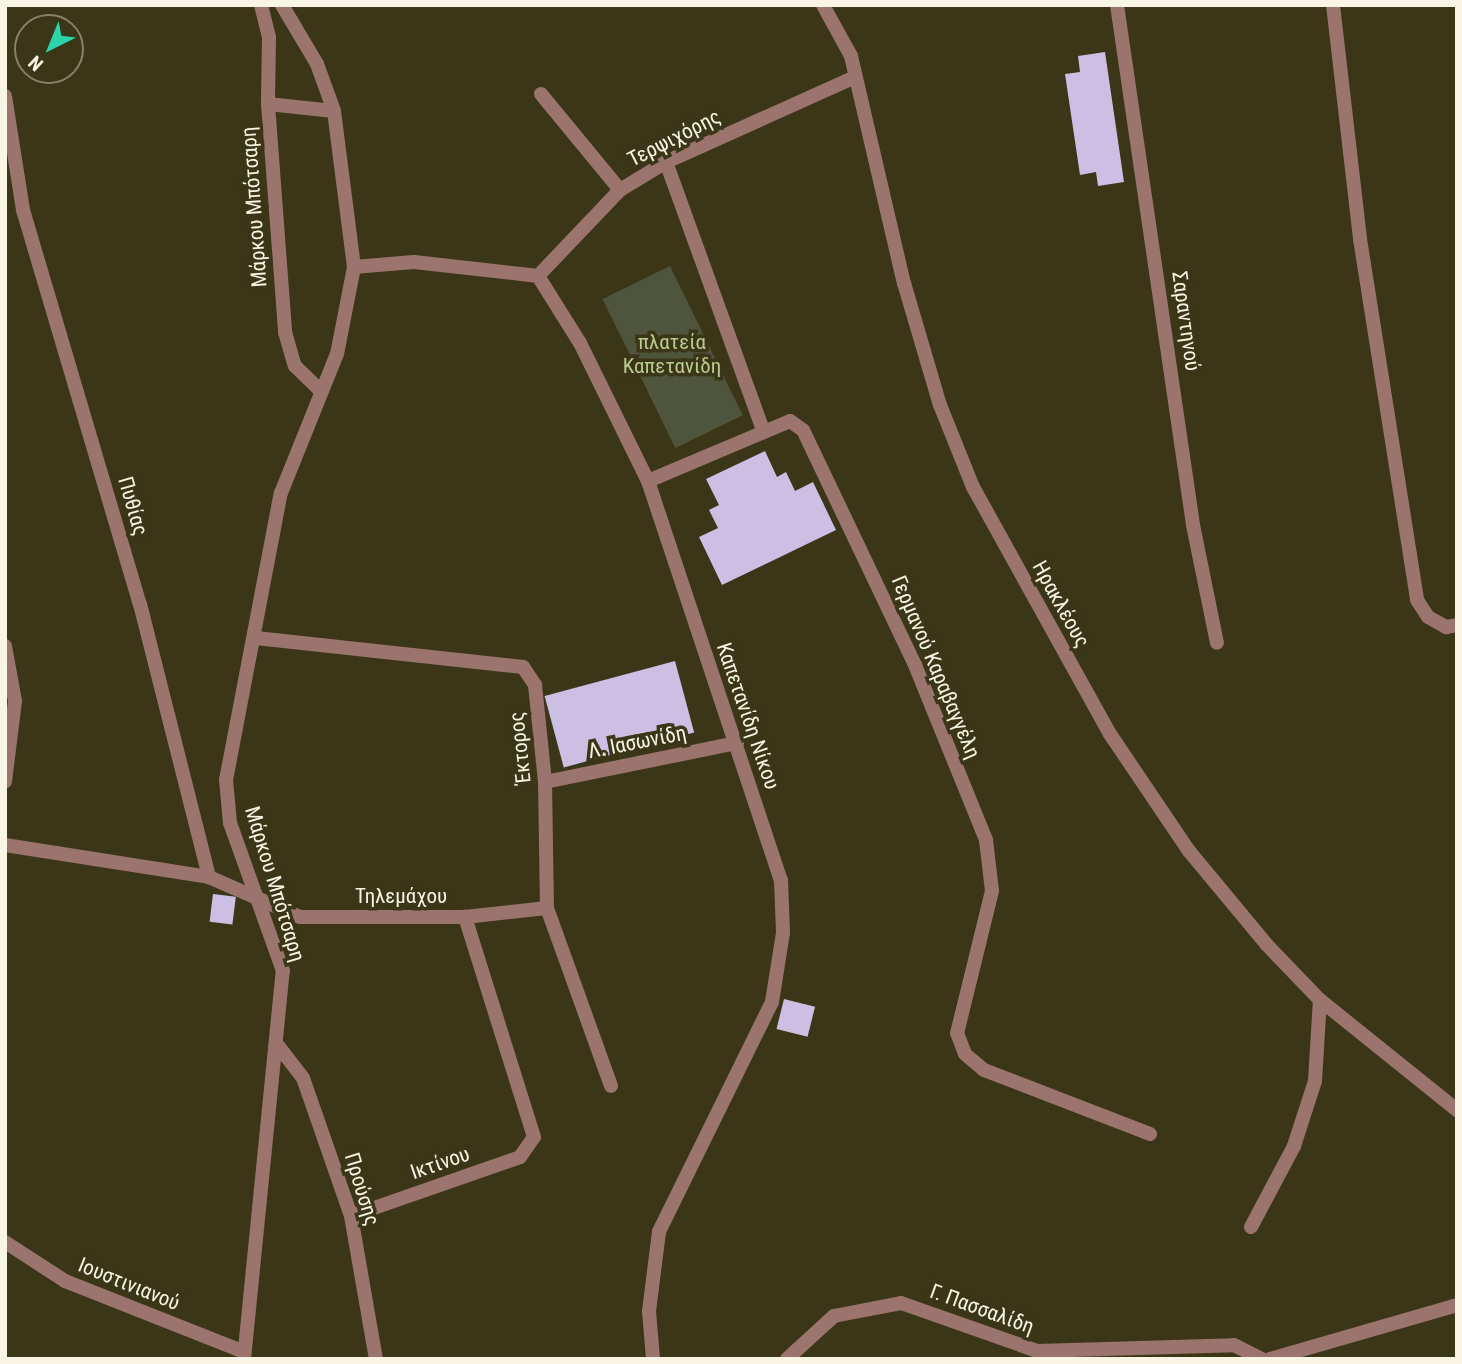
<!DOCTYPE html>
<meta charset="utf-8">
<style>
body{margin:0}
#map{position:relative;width:1462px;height:1364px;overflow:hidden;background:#3b3618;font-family:"Roboto Condensed",sans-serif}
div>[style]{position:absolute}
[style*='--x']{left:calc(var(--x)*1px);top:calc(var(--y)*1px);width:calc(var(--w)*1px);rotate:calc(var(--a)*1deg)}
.green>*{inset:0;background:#4e553c;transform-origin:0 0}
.building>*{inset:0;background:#cbc0e4;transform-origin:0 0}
.minor>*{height:14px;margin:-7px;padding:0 7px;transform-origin:7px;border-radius:7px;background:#9b746e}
.tertiary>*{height:14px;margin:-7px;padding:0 7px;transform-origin:7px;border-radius:7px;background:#9b746e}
span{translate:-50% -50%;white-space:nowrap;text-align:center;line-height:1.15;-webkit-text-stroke:7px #3b3618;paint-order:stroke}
.street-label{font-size:21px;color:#f8f5e4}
.park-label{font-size:21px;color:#bacb8f}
.frame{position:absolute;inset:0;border:7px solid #f8f5e4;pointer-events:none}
.north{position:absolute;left:14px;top:14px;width:70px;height:70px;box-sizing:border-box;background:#3b3618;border:2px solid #87826a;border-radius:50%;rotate:223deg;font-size:19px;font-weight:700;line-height:28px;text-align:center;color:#f8f5e4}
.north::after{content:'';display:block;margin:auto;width:24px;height:32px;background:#2dd4ab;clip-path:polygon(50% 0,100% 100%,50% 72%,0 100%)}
</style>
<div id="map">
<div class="green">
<div style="left:670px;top:266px;width:166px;height:75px;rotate:64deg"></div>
</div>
<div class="building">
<div style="clip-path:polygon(1105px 52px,1124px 182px,1098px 186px,1096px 172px,1080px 175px,1065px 74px,1080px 72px,1078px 56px)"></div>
<div style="clip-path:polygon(765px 451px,777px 477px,786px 472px,795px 491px,813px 482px,836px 530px,722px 585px,699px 537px,718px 528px,709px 510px,719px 505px,706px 479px)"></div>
<div style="left:675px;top:661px;width:74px;height:135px;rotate:75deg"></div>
<div style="left:213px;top:894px;width:23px;height:28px;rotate:7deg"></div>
<div style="left:784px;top:999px;width:32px;height:31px;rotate:14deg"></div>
</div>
<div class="minor">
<div style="--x:261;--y:5;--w:33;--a:76"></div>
<div style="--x:269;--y:37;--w:67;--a:90.9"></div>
<div style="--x:268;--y:104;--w:229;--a:85.7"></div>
<div style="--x:285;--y:332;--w:35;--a:74"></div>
<div style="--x:295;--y:366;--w:37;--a:44"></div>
<div style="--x:1117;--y:5;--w:526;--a:81.68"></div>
<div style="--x:1193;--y:525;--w:120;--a:78.5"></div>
<div style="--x:1333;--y:5;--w:236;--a:83.4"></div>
<div style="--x:1360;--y:239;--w:365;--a:81"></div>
<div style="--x:1417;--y:600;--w:20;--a:57"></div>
<div style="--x:1428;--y:617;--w:21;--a:29"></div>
<div style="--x:1446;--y:627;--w:11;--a:-10"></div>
<div style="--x:541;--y:94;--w:124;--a:50.5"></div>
<div style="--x:5;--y:96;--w:115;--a:81"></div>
<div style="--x:23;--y:210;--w:411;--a:73.5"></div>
<div style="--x:140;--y:604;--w:282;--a:75.8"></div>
<div style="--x:209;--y:877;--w:99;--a:23.7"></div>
<div style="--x:300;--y:917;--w:165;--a:0"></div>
<div style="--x:465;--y:917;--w:82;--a:-6.3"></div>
<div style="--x:268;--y:104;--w:66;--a:6.1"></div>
<div style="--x:666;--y:162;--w:287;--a:70.1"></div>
<div style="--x:648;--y:481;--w:154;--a:-22.9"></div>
<div style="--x:790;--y:421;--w:16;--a:35"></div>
<div style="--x:803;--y:430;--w:260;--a:64.5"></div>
<div style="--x:915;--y:665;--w:189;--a:67.9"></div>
<div style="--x:986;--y:840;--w:51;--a:83.3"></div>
<div style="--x:992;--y:891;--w:146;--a:103.8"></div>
<div style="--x:957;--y:1033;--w:22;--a:69"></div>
<div style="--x:965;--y:1054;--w:25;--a:40"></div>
<div style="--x:984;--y:1070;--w:178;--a:21.1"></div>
<div style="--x:256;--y:638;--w:269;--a:6.2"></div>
<div style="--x:523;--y:667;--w:22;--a:56"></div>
<div style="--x:535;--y:685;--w:98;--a:84.1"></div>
<div style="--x:545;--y:782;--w:126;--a:89.1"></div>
<div style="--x:547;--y:908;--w:189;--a:70.2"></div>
<div style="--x:5;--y:646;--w:56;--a:79.7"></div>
<div style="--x:15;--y:701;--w:81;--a:97.1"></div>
<div style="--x:545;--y:782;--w:196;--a:-11.5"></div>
<div style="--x:5;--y:845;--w:206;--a:8.9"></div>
<div style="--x:276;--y:1043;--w:44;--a:52.4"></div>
<div style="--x:303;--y:1078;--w:146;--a:70.8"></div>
<div style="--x:351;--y:1216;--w:145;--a:80.1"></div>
<div style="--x:351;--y:1216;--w:179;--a:-19.2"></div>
<div style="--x:520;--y:1157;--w:24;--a:-55"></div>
<div style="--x:534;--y:1137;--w:231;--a:-107.4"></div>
<div style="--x:1251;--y:1227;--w:92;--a:-62"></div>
<div style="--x:1294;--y:1146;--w:68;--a:-72.1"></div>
<div style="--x:1315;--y:1081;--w:81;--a:-86.5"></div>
<div style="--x:5;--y:1242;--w:72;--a:33"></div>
<div style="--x:65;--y:1281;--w:193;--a:21.6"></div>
<div style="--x:787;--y:1359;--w:64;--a:-42.5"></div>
<div style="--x:834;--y:1316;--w:68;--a:-11"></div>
<div style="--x:901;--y:1303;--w:144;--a:19.4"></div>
<div style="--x:1037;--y:1351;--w:197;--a:-1.7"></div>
<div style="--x:1234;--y:1345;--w:31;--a:27"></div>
<div style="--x:1270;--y:1359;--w:195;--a:-16.1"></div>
</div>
<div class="tertiary">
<div style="--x:823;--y:5;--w:58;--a:61.2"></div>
<div style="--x:851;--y:56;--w:233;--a:76.9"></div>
<div style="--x:904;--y:283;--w:127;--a:73.6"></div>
<div style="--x:940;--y:405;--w:88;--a:68.1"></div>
<div style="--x:973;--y:487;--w:282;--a:61"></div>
<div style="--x:1110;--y:734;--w:141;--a:56"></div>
<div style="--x:1189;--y:851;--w:122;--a:50.3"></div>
<div style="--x:1267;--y:945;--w:76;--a:46.1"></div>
<div style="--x:1320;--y:1000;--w:176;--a:38.8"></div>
<div style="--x:354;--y:267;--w:60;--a:-4.8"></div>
<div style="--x:414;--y:262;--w:125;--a:6.4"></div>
<div style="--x:538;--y:276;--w:79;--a:57.9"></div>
<div style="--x:580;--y:343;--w:154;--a:63.8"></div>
<div style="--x:648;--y:481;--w:421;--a:71.6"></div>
<div style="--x:781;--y:880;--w:53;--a:87.8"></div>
<div style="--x:783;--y:933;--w:70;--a:99.1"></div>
<div style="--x:772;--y:1002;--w:256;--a:116.2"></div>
<div style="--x:659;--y:1232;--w:80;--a:97.2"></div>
<div style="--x:649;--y:1311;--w:48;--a:85.2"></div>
<div style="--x:538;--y:276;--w:119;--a:-46.4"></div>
<div style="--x:620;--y:190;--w:54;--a:-31.3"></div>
<div style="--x:666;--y:162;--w:207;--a:-24.2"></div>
<div style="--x:244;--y:1359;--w:390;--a:-84.3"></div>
<div style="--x:283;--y:971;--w:157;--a:-109.7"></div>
<div style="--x:230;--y:823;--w:43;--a:-95.3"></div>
<div style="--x:226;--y:780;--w:292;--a:-79.2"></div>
<div style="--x:281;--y:493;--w:150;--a:-68.1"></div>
<div style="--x:337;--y:354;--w:89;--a:-78.9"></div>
<div style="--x:354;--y:267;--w:157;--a:-97.3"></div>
<div style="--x:334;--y:111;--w:50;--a:-109.9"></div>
<div style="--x:317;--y:64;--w:69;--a:-120.7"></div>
</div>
<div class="street-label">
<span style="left:674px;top:138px;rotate:-27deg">Τερψιχόρης</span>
<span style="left:254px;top:207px;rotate:-94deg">Μάρκου Μπότσαρη</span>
<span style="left:1186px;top:321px;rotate:82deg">Σαραντηνού</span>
<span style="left:133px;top:506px;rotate:74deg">Πυθίας</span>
<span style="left:1061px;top:604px;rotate:61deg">Ηρακλέους</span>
<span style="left:936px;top:667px;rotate:67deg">Γερμανού Καραβαγγέλη</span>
<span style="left:748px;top:716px;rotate:71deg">Καπετανίδη Νίκου</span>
<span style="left:637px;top:742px;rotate:-11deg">Λ. Ιασωνίδη</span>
<span style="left:520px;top:748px;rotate:-96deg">Έκτορος</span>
<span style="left:275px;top:884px;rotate:73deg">Μάρκου Μπότσαρη</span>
<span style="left:401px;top:896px">Τηλεμάχου</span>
<span style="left:440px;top:1163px;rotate:-19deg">Ικτίνου</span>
<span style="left:362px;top:1189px;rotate:73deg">Προύσης</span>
<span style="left:129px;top:1284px;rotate:22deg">Ιουστινιανού</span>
<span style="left:982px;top:1309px;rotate:20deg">Γ. Πασσαλίδη</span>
</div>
<div class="park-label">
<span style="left:672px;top:354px">πλατεία<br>Καπετανίδη</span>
</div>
<div class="frame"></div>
<div class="north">N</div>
</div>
